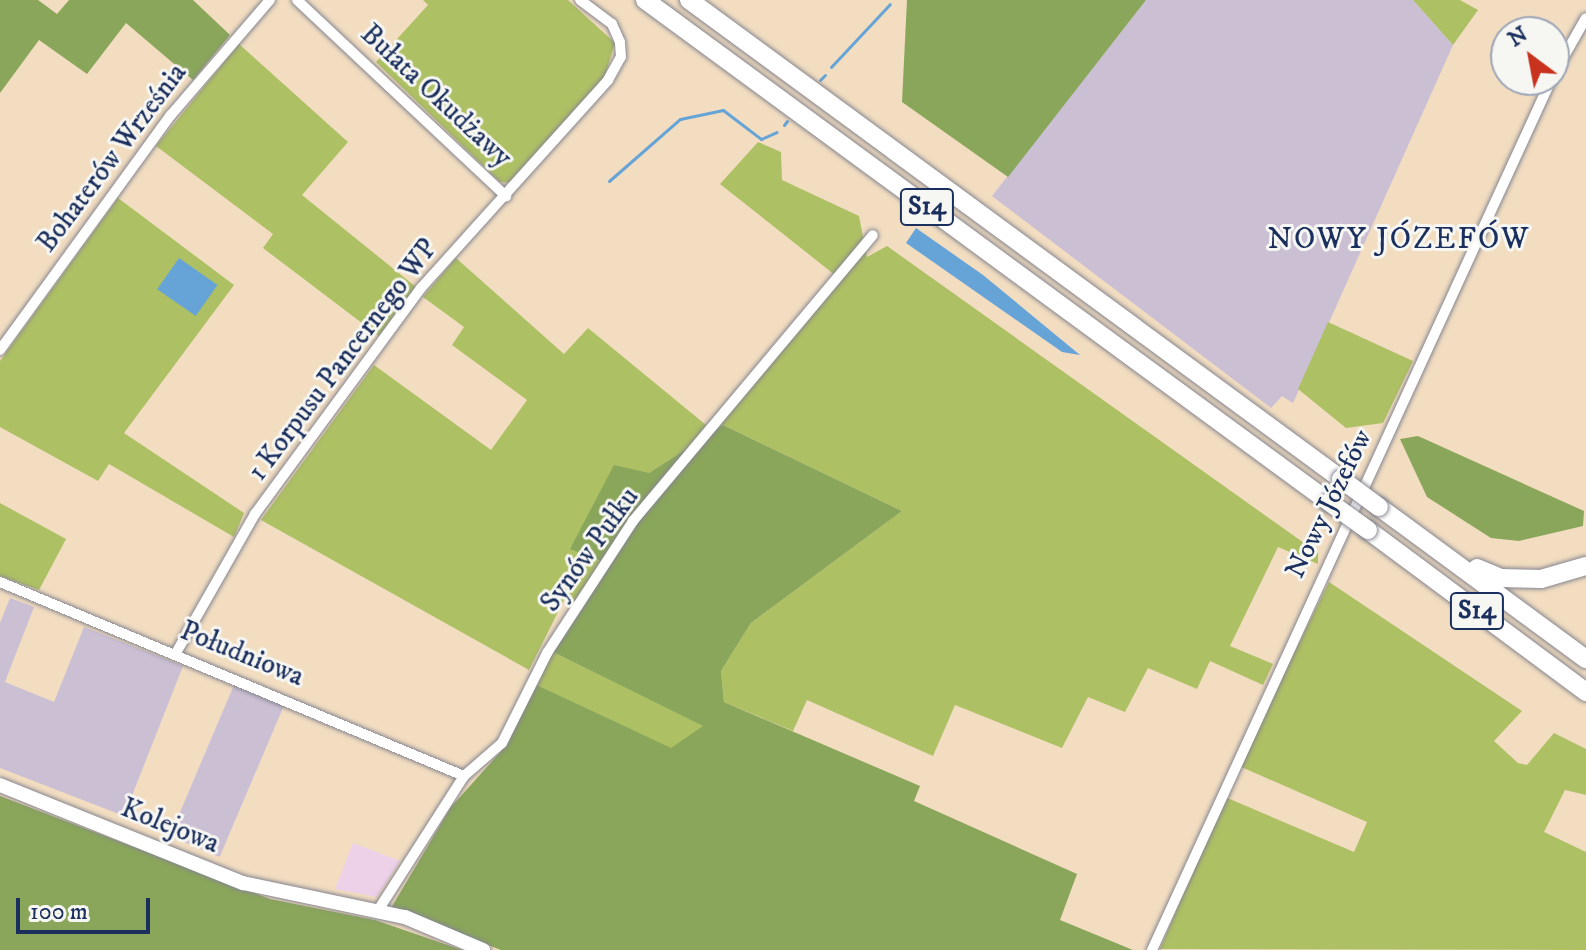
<!DOCTYPE html>
<meta charset="utf-8">
<style>
body{margin:0}
#map{position:relative;width:1586px;height:950px;overflow:hidden;background:#f2ddc1;font-family:"IM FELL DW Pica",serif}
div>[style]{position:absolute}
[style*='--x']{left:calc(var(--x)*1px);top:calc(var(--y)*1px);width:calc(var(--w)*1px);rotate:calc(var(--a)*1deg)}
.built>*{inset:0;background:#ecd1e9}
.industrial>*{inset:0;background:#cbbfd4;transform-origin:0 0}
.green>*{inset:0;background:#aec064}
.forest>*{inset:0;background:#8aa65a}
.water>*{inset:0;background:#66a4d8;transform-origin:0 0}
.stream>*{height:3px;margin:-1.5px;padding:0 1.5px;transform-origin:1.5px;border-radius:1.5px;background:#66a4d8}
.roads{filter:drop-shadow(0 0 2px #868690) drop-shadow(0 0 2px #868690)}
.street>*{height:10px;margin:-5px;padding:0 5px;transform-origin:5px;border-radius:5px;background:#fff}
.secondary>*{height:14px;margin:-7px;padding:0 7px;transform-origin:7px;border-radius:7px;background:#fff}
.highway>*{height:18px;margin:-9px;padding:0 9px;transform-origin:9px;border-radius:9px;background:#fff}
.bridges{filter:drop-shadow(0 0 2px #868690) drop-shadow(0 0 2px #868690)}
.highway-bridge>*{height:18px;margin:-9px;padding:0 9px;transform-origin:9px;border-radius:9px;background:#fff}
span{translate:-50% -50%;white-space:nowrap;text-align:center;line-height:1.15;-webkit-text-stroke:6px #f6f6f2;paint-order:stroke}
.shield-label span{padding:2px 6px;background:#f6f6f2;border:2px solid;border-radius:6px;-webkit-text-stroke-width:0}
.shield-label{font-size:26px;color:#1b2f5e;font-weight:700}
.street-label{font-size:28px;color:#1b2f5e}
.neighbourhood-label{font-size:30px;color:#1b2f5e;letter-spacing:2px}
.north{position:absolute;left:1490px;top:16px;width:80px;height:80px;box-sizing:border-box;background:#f6f6f2;border:2px solid #9ea6b7;border-radius:50%;rotate:328deg;font-size:22px;font-weight:700;line-height:32px;text-align:center;color:#1b2f5e}
.north::after{content:'';display:block;margin:auto;width:28px;height:36px;background:#c8321e;clip-path:polygon(50% 0,100% 100%,50% 72%,0 100%)}
.scale{position:absolute;left:16px;top:898px;width:134px;height:36px;box-sizing:border-box;border:4px solid #1b2f5e;border-top:0;padding-left:10px;font-size:24px;line-height:28px;white-space:nowrap;color:#1b2f5e;-webkit-text-stroke:6px #f6f6f2;paint-order:stroke}
</style>
<div id="map">
<div class="built">
<div style="clip-path:polygon(353px 843px,400px 861px,377px 897px,335px 889px)"></div>
</div>
<div class="industrial">
<div style="clip-path:polygon(1146px 0,1413px 0,1453px 45px,1293px 403px,1282px 396px,1271px 408px,992px 196px)"></div>
<div style="clip-path:polygon(10px 598px,34px 607px,5px 682px,54px 702px,84px 627px,183px 666px,124px 816px,0 768px,0 623px)"></div>
<div style="left:234px;top:685px;width:54px;height:164px;rotate:23deg"></div>
</div>
<div class="green">
<div style="clip-path:polygon(423px 0,568px 0,615px 43px,604px 79px,514px 183px,500px 182px,376px 62px,428px 5px)"></div>
<div style="clip-path:polygon(1413px 0,1460px 0,1478px 10px,1453px 45px)"></div>
<div style="clip-path:polygon(239px 44px,348px 142px,302px 195px,416px 287px,379px 336px,263px 248px,273px 234px,156px 146px)"></div>
<div style="clip-path:polygon(758px 142px,781px 152px,782px 180px,859px 216px,867px 257px,887px 246px,1318px 553px,1318px 564px,1278px 547px,1230px 646px,1273px 664px,1263px 685px,1210px 661px,1197px 689px,1148px 668px,1125px 712px,1088px 697px,1062px 748px,955px 705px,933px 756px,807px 700px,793px 731px,724px 702px,721px 671px,751px 623px,902px 511px,723px 425px,649px 473px,570px 548px,609px 565px,583px 607px,565px 598px,529px 670px,261px 520px,374px 365px,491px 450px,527px 400px,452px 345px,464px 327px,423px 297px,456px 258px,564px 354px,588px 328px,706px 425px,835px 275px,720px 184px)"></div>
<div style="clip-path:polygon(118px 198px,234px 285px,124px 433px,244px 513px,234px 537px,109px 464px,98px 481px,0 427px,0 361px)"></div>
<div style="clip-path:polygon(1328px 322px,1413px 361px,1383px 423px,1346px 428px,1298px 389px)"></div>
<div style="clip-path:polygon(0 503px,66px 539px,39px 590px,0 576px)"></div>
<div style="clip-path:polygon(1329px 582px,1522px 711px,1494px 741px,1518px 763px,1527px 765px,1554px 733px,1586px 749px,1586px 795px,1565px 790px,1544px 832px,1586px 852px,1586px 950px,1160px 949px,1225px 797px,1354px 852px,1367px 822px,1239px 766px)"></div>
<div style="clip-path:polygon(553px 652px,704px 726px,671px 749px,537px 685px)"></div>
</div>
<div class="forest">
<div style="clip-path:polygon(0 0,38px 0,57px 14px,69px 0,193px 0,230px 35px,193px 80px,126px 23px,87px 74px,39px 40px,0 93px)"></div>
<div style="clip-path:polygon(907px 0,1146px 0,1008px 177px,902px 102px)"></div>
<div style="clip-path:polygon(723px 425px,902px 511px,751px 623px,721px 671px,724px 702px,920px 786px,914px 801px,1077px 874px,1060px 920px,1133px 950px,501px 950px,391px 908px,451px 807px,504px 748px,537px 685px,671px 748px,703px 726px,553px 652px,608px 564px,570px 549px,614px 465px,649px 473px)"></div>
<div style="clip-path:polygon(1418px 436px,1584px 511px,1583px 526px,1519px 541px,1491px 538px,1427px 497px,1400px 439px)"></div>
<div style="clip-path:polygon(0 796px,270px 899px,375px 920px,462px 950px,0 950px)"></div>
</div>
<div class="water">
<div style="clip-path:polygon(916px 228px,983px 275px,1080px 355px,1062px 352px,906px 243px)"></div>
<div style="left:179px;top:258px;width:47px;height:38px;rotate:35deg"></div>
</div>
<div class="stream">
<div style="--x:831;--y:67;--w:86;--a:-46.9"></div>
<div style="--x:820;--y:80;--w:7;--a:-45"></div>
<div style="--x:784;--y:125;--w:5;--a:-53"></div>
<div style="--x:609;--y:181;--w:94;--a:-41.1"></div>
<div style="--x:680;--y:119;--w:44;--a:-11.8"></div>
<div style="--x:723;--y:110;--w:48;--a:37.3"></div>
<div style="--x:761;--y:139;--w:17;--a:-24"></div>
</div>
<div class="roads">
<div class="street">
<div style="--x:297;--y:0;--w:287;--a:43.2"></div>
<div style="--x:1554;--y:74;--w:64;--a:-60.3"></div>
<div style="--x:0;--y:350;--w:291;--a:-54"></div>
<div style="--x:171;--y:115;--w:152;--a:-49.3"></div>
<div style="--x:0;--y:582;--w:503;--a:22.69"></div>
<div style="--x:176;--y:653;--w:160;--a:-60.4"></div>
<div style="--x:255;--y:514;--w:280;--a:-53.7"></div>
<div style="--x:421;--y:288;--w:280;--a:-48"></div>
<div style="--x:608;--y:80;--w:26;--a:-61"></div>
<div style="--x:621;--y:57;--w:15;--a:-94"></div>
<div style="--x:620;--y:42;--w:20;--a:-114"></div>
<div style="--x:612;--y:24;--w:40;--a:-143"></div>
<div style="--x:377;--y:912;--w:161;--a:-57.4"></div>
<div style="--x:464;--y:776;--w:50;--a:-41"></div>
<div style="--x:502;--y:743;--w:101;--a:-63.4"></div>
<div style="--x:547;--y:653;--w:158;--a:-56.9"></div>
<div style="--x:633;--y:521;--w:373;--a:-50"></div>
<div style="--x:1152;--y:950;--w:957;--a:-65.36"></div>
</div>
<div class="secondary">
<div style="--x:0;--y:785;--w:262;--a:22"></div>
<div style="--x:243;--y:883;--w:166;--a:11.9"></div>
<div style="--x:405;--y:917;--w:85;--a:22.9"></div>
</div>
<div class="highway">
<div style="--x:645;--y:0;--w:848;--a:36.28"></div>
<div style="--x:689;--y:0;--w:809;--a:36.3"></div>
<div style="--x:1379;--y:507;--w:257;--a:36.3"></div>
<div style="--x:1368;--y:530;--w:272;--a:36.6"></div>
<div style="--x:1477;--y:568;--w:26;--a:23"></div>
<div style="--x:1501;--y:578;--w:40;--a:1.4"></div>
<div style="--x:1541;--y:579;--w:47;--a:-16.1"></div>
</div>
</div>
<div class="bridges">
<div class="highway-bridge">
<div style="--x:1341;--y:479;--w:47;--a:36.4"></div>
<div style="--x:1329;--y:502;--w:48;--a:35.7"></div>
</div>
</div>
<div class="shield-label">
<span style="left:927px;top:207px">S14</span>
<span style="left:1477px;top:611px">S14</span>
</div>
<div class="street-label">
<span style="left:436px;top:96px;rotate:43deg">Bułata Okudżawy</span>
<span style="left:112px;top:158px;rotate:-53deg">Bohaterów Września</span>
<span style="left:343px;top:360px;rotate:-53deg">1 Korpusu Pancernego WP</span>
<span style="left:1329px;top:504px;rotate:-64deg">Nowy Józefów</span>
<span style="left:590px;top:550px;rotate:-54deg">Synów Pułku</span>
<span style="left:242px;top:654px;rotate:22deg">Południowa</span>
<span style="left:170px;top:826px;rotate:22deg">Kolejowa</span>
</div>
<div class="neighbourhood-label">
<span style="left:1399px;top:240px">NOWY JÓZEFÓW</span>
</div>
<div class="north">N</div>
<div class="scale">100 m</div>
</div>
